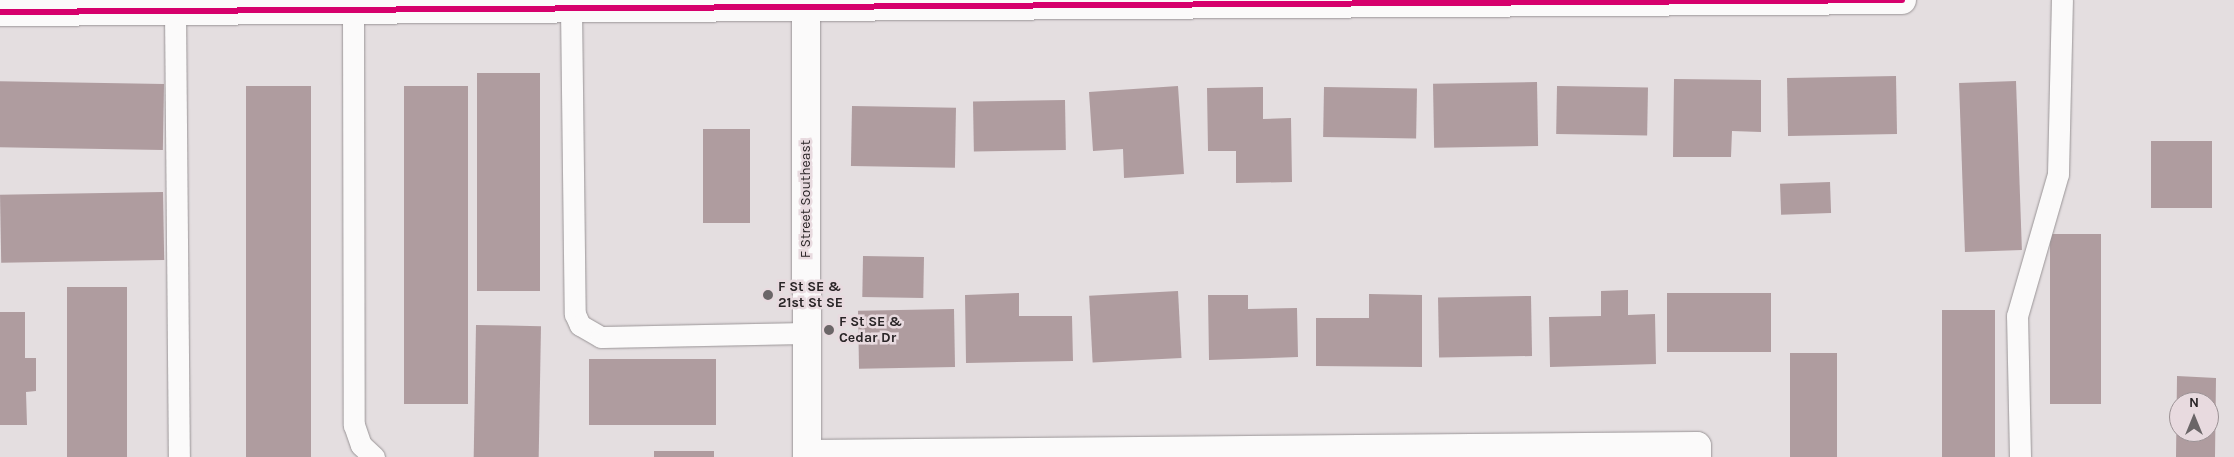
<!DOCTYPE html>
<style>
body{margin:0}
#map{position:relative;width:2234px;height:457px;overflow:hidden;background:#e4dee0;font-family:Karla,sans-serif}
div>[style]{position:absolute}
[style*='--x']{left:calc(var(--x)*1px);top:calc(var(--y)*1px);width:calc(var(--w)*1px);rotate:calc(var(--a)*1deg)}
.building>*{inset:0;background:#af9c9f;transform-origin:0 0}
.roads{filter:drop-shadow(0 0 1px #999496) drop-shadow(0 0 1px #999496)}
.service>*{height:21px;margin:-10.5px;padding:0 10.5px;transform-origin:10.5px;border-radius:10.5px;background:#fbfafa}
.minor>*{height:28px;margin:-14px;padding:0 14px;transform-origin:14px;border-radius:14px;background:#fbfafa}
.tertiary>*{height:28px;margin:-14px;padding:0 14px;transform-origin:14px;border-radius:14px;background:#fbfafa}
.cycleway>*{height:6px;margin:-3px;padding:0 3px;transform-origin:3px;border-radius:3px;background:#d6006c}
.dots>*{width:14px;height:14px;translate:-50% -50%;box-sizing:border-box;border:2px solid #e8dadf;border-radius:50%}
span{translate:-50% -50%;white-space:nowrap;text-align:center;line-height:1.15;-webkit-text-stroke:5px #e8dadf;paint-order:stroke}
.street-label{font-size:14px;color:#2a2527}
.poi-label{font-size:14px;color:#2a2527;font-weight:700}
.left{translate:0 -50%;text-align:left}
.north{position:absolute;left:2169px;top:392px;width:50px;height:50px;box-sizing:border-box;background:#e8dadf;border:1px solid #9c9295;border-radius:50%;rotate:0deg;font-size:14px;font-weight:700;line-height:20px;text-align:center;color:#2a2527}
.north::after{content:'';display:block;margin:auto;width:18px;height:22px;background:#6b6668;clip-path:polygon(50% 0,100% 100%,50% 72%,0 100%)}
</style>
<div id="map">
<div class="building">
<div style="left:477px;top:73px;width:63px;height:218px"></div>
<div style="left:1896px;top:76px;width:58px;height:109px;rotate:89deg"></div>
<div style="clip-path:polygon(1674px 79px,1761px 80px,1761px 132px,1732px 131px,1731px 157px,1673px 157px)"></div>
<div style="left:2016px;top:81px;width:169px;height:57px;rotate:88deg"></div>
<div style="left:1537px;top:82px;width:64px;height:104px;rotate:89deg"></div>
<div style="left:164px;top:84px;width:66px;height:164px;rotate:91deg"></div>
<div style="left:246px;top:86px;width:65px;height:371px"></div>
<div style="left:404px;top:86px;width:64px;height:318px"></div>
<div style="clip-path:polygon(1178px 86px,1184px 174px,1124px 178px,1123px 149px,1093px 151px,1089px 92px)"></div>
<div style="left:1557px;top:86px;width:91px;height:48px;rotate:1deg"></div>
<div style="clip-path:polygon(1263px 87px,1263px 119px,1291px 118px,1292px 182px,1236px 183px,1236px 151px,1208px 151px,1207px 88px)"></div>
<div style="left:1324px;top:87px;width:93px;height:50px;rotate:1deg"></div>
<div style="left:1065px;top:100px;width:50px;height:92px;rotate:89deg"></div>
<div style="left:852px;top:106px;width:104px;height:60px;rotate:1deg"></div>
<div style="left:750px;top:129px;width:94px;height:47px;rotate:90deg"></div>
<div style="left:2212px;top:141px;width:67px;height:61px;rotate:90deg"></div>
<div style="left:1830px;top:182px;width:31px;height:50px;rotate:88deg"></div>
<div style="left:163px;top:192px;width:68px;height:163px;rotate:89deg"></div>
<div style="left:2050px;top:234px;width:51px;height:170px"></div>
<div style="left:863px;top:256px;width:61px;height:41px;rotate:1deg"></div>
<div style="left:67px;top:287px;width:60px;height:170px"></div>
<div style="clip-path:polygon(1628px 290px,1628px 315px,1655px 314px,1656px 364px,1550px 367px,1549px 317px,1601px 316px,1601px 291px)"></div>
<div style="left:1178px;top:291px;width:67px;height:89px;rotate:87deg"></div>
<div style="clip-path:polygon(1019px 293px,1019px 316px,1072px 316px,1073px 361px,966px 363px,965px 295px)"></div>
<div style="left:1771px;top:293px;width:59px;height:104px;rotate:90deg"></div>
<div style="clip-path:polygon(1369px 294px,1422px 295px,1422px 367px,1316px 366px,1316px 318px,1369px 318px)"></div>
<div style="clip-path:polygon(1208px 295px,1248px 295px,1248px 309px,1297px 308px,1298px 357px,1209px 360px)"></div>
<div style="left:1531px;top:296px;width:60px;height:93px;rotate:89deg"></div>
<div style="left:954px;top:309px;width:58px;height:96px;rotate:89deg"></div>
<div style="left:1942px;top:310px;width:53px;height:147px"></div>
<div style="clip-path:polygon(0 312px,25px 312px,25px 358px,36px 358px,36px 391px,26px 392px,27px 425px,0 425px)"></div>
<div style="left:476px;top:325px;width:65px;height:132px;rotate:1deg"></div>
<div style="left:1790px;top:353px;width:47px;height:104px"></div>
<div style="left:589px;top:359px;width:127px;height:66px"></div>
<div style="clip-path:polygon(evenodd,2177px 376px,2216px 378px,2215px 457px,2176px 457px,2177px 376px,2179px 402px,2209px 402px,2209px 432px,2179px 432px,2179px 402px)"></div>
<div style="left:654px;top:451px;width:60px;height:6px"></div>
</div>
<div class="roads">
<div class="service">
<div style="--x:571;--y:8;--w:306;--a:89.3"></div>
<div style="--x:575;--y:314;--w:12;--a:66"></div>
<div style="--x:580;--y:325;--w:24;--a:30"></div>
<div style="--x:601;--y:337;--w:206;--a:-1.1"></div>
<div style="--x:353;--y:10;--w:415;--a:89.9"></div>
<div style="--x:354;--y:425;--w:21;--a:71"></div>
<div style="--x:361;--y:445;--w:18;--a:43"></div>
<div style="--x:175;--y:11;--w:446;--a:89.5"></div>
<div style="--x:2020;--y:457;--w:141;--a:-91.2"></div>
<div style="--x:2017;--y:316;--w:148;--a:-73.9"></div>
<div style="--x:2058;--y:174;--w:174;--a:-88.7"></div>
</div>
<div class="minor">
<div style="--x:806;--y:0;--w:457;--a:89.9"></div>
<div style="--x:807;--y:454;--w:890;--a:-0.52"></div>
<div style="--x:1697;--y:446;--w:11;--a:90"></div>
</div>
<div class="tertiary">
<div style="--x:0;--y:12;--w:1902;--a:-0.36"></div>
</div>
</div>
<div class="cycleway">
<div style="--x:0;--y:12;--w:1902;--a:-0.36"></div>
</div>
<div class="dots">
<div style="left:768px;top:295px;background:#6b6668"></div>
<div style="left:829px;top:330px;background:#6b6668"></div>
</div>
<div class="street-label">
<span style="left:806px;top:199px;rotate:-90deg">F Street Southeast</span>
</div>
<div class="poi-label">
<span class="left" style="left:778px;top:295px">F St SE &amp;<br>21st St SE</span>
<span class="left" style="left:839px;top:330px">F St SE &amp;<br>Cedar Dr</span>
</div>
<div class="north">N</div>
</div>
